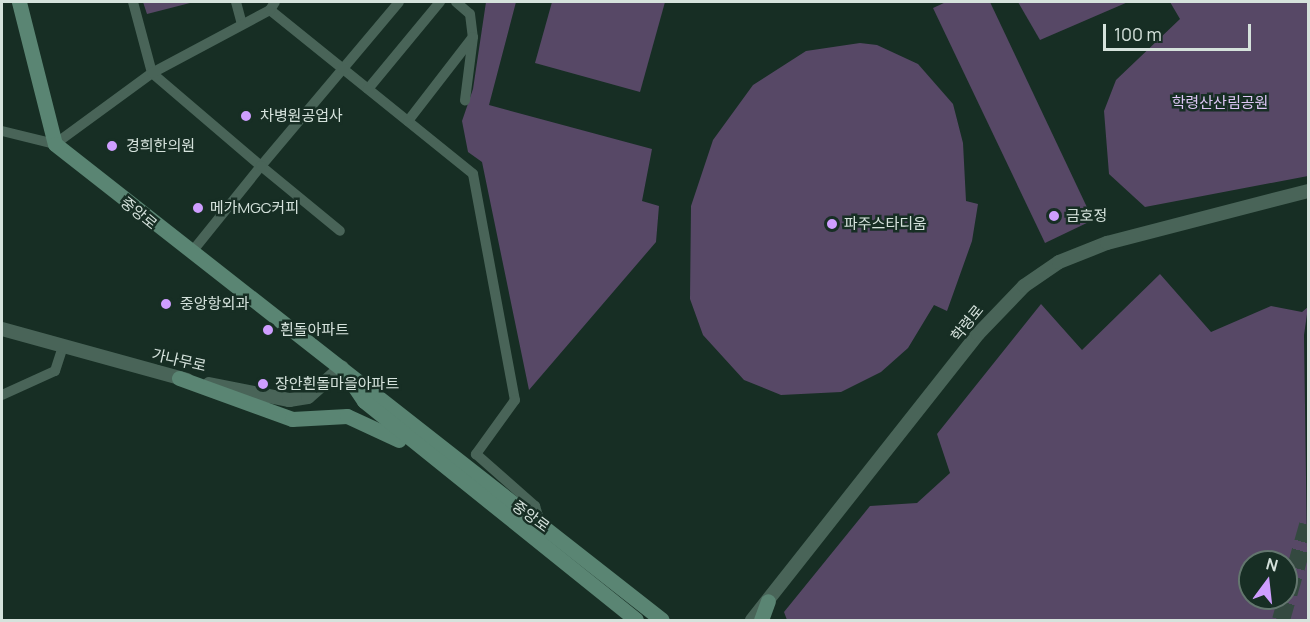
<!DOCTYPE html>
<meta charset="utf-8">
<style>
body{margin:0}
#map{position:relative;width:1310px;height:622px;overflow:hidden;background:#172e24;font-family:Manrope,"Noto Sans KR",sans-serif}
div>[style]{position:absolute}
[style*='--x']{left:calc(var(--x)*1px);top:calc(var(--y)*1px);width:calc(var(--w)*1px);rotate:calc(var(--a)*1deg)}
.green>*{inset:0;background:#574866}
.motorway-tunnel>*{height:18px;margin-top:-9px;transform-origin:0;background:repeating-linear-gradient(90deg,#344940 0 18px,transparent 0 27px)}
.minor>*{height:10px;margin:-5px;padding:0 5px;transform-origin:5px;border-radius:5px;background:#496458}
.tertiary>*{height:14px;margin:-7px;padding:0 7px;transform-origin:7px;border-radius:7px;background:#496458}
.secondary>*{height:15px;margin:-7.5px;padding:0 7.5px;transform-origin:7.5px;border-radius:7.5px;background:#5a8573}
.dots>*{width:16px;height:16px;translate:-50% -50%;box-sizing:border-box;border:3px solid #172e24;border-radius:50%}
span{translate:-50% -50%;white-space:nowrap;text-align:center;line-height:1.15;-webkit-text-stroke:5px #172e24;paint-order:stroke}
.park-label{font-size:15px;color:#dec7f5}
.poi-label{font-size:15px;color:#d5e2dc}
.left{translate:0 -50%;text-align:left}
.street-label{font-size:15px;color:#d5e2dc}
.frame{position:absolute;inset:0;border:3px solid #d5e2dc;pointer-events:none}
.north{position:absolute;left:1238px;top:550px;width:60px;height:60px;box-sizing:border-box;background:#172e24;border:2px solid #63766e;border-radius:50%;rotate:15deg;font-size:16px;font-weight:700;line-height:24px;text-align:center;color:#d5e2dc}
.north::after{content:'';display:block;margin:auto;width:21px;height:27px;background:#cf9eff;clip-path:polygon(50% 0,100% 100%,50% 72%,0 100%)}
.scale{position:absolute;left:1103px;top:24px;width:148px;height:27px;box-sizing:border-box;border:3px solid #d5e2dc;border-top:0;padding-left:8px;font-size:18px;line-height:21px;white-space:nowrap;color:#d5e2dc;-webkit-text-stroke:4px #172e24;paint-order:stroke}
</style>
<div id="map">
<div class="green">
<div style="clip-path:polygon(143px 2px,190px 2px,190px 3px,147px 14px)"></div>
<div style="clip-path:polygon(486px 2px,516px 2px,489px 105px,652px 149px,642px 201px,659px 206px,656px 242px,529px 390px,482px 162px,468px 152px,462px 121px,473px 89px)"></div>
<div style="clip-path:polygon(552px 2px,665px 2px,640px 92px,535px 63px)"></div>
<div style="clip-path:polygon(946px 2px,990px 2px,1093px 220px,1045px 243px,933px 8px)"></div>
<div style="clip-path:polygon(1018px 2px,1128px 2px,1040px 40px)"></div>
<div style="clip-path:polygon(1170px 2px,1308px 2px,1308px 176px,1145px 207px,1109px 174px,1104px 111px,1116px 80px,1180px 19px)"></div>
<div style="clip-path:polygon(860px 43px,877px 45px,918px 64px,953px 104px,963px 143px,966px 201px,978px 204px,972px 241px,947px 311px,934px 305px,908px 348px,881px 372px,841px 392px,781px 395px,744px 380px,703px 335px,690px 299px,691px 206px,713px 140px,753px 85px,806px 51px)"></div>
<div style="clip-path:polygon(evenodd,1160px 274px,1211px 332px,1271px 306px,1302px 312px,1308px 307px,1304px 335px,1308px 620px,787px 620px,784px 612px,870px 506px,917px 503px,950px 473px,937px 434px,1041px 304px,1082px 350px,1160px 274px,1250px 562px,1286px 562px,1286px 598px,1250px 598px,1250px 562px)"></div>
</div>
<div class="motorway-tunnel">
<div style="--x:1281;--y:620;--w:99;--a:-74.1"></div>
</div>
<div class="minor">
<div style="--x:133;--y:2;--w:73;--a:75"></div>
<div style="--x:152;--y:73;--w:143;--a:40.5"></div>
<div style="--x:261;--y:166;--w:214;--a:-49.9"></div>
<div style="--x:236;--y:2;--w:23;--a:75"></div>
<div style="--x:456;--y:2;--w:18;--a:41"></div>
<div style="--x:470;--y:14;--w:23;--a:83"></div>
<div style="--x:473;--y:37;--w:64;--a:97.2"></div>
<div style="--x:270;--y:10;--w:261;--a:38.9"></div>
<div style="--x:473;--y:174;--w:230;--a:79.5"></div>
<div style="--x:515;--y:400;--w:67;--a:125.8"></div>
<div style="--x:476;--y:454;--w:79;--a:41.4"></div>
<div style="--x:535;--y:506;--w:17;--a:73"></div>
<div style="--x:368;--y:89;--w:113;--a:-50.4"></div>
<div style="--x:408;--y:121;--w:106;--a:-52.3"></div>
<div style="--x:2;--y:131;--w:55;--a:13.8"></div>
<div style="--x:55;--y:144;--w:120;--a:-36.2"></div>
<div style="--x:152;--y:73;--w:134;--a:-28.1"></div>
<div style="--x:270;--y:10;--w:9;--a:-58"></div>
<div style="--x:191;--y:253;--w:112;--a:-51.2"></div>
<div style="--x:261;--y:166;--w:102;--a:39.4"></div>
<div style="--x:2;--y:395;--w:58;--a:-24.4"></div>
<div style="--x:55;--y:371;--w:26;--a:-72"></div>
</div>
<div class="tertiary">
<div style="--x:2;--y:329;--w:192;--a:15.4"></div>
<div style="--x:209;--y:384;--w:82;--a:11.3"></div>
<div style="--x:289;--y:400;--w:19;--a:-9"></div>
<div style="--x:308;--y:397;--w:45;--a:-41.4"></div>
<div style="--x:752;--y:620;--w:365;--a:-51.7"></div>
<div style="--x:978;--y:334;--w:66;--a:-46.2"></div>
<div style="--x:1024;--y:286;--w:42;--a:-34.4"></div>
<div style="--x:1059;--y:262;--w:52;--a:-21.6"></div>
<div style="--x:1107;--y:243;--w:208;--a:-14.5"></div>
</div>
<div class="secondary">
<div style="--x:19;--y:2;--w:146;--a:75.8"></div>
<div style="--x:55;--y:144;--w:771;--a:38.1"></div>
<div style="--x:179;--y:378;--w:120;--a:19.9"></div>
<div style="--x:292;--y:419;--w:55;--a:-3.1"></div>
<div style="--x:347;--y:416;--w:57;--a:24.8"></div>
<div style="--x:350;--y:380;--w:25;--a:56"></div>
<div style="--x:364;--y:401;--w:349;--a:38.8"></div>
<div style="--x:761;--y:620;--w:20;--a:-70"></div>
</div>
<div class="dots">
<div style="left:246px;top:116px;background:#cf9eff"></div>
<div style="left:112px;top:146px;background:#cf9eff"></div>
<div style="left:198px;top:208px;background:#cf9eff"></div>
<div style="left:1054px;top:216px;background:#cf9eff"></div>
<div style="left:832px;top:224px;background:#cf9eff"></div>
<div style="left:166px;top:304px;background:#cf9eff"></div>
<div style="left:268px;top:330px;background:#cf9eff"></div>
<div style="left:263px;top:384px;background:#cf9eff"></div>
</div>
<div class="park-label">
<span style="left:1220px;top:103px">학령산산림공원</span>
</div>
<div class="poi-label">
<span class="left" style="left:260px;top:116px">차병원공업사</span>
<span class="left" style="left:126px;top:146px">경희한의원</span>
<span class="left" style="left:210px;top:208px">메가MGC커피</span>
<span class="left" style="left:1066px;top:216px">금호정</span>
<span class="left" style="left:844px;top:224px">파주스타디움</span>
<span class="left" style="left:180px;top:304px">중앙항외과</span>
<span class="left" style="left:280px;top:330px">흰돌아파트</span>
<span class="left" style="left:275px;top:384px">장안흰돌마을아파트</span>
</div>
<div class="street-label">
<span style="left:139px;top:213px;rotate:39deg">중앙로</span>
<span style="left:967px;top:323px;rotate:-51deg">학령로</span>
<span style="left:179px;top:360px;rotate:13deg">가나무로</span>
<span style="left:531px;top:516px;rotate:36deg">중앙로</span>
</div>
<div class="frame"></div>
<div class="north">N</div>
<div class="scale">100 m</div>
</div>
